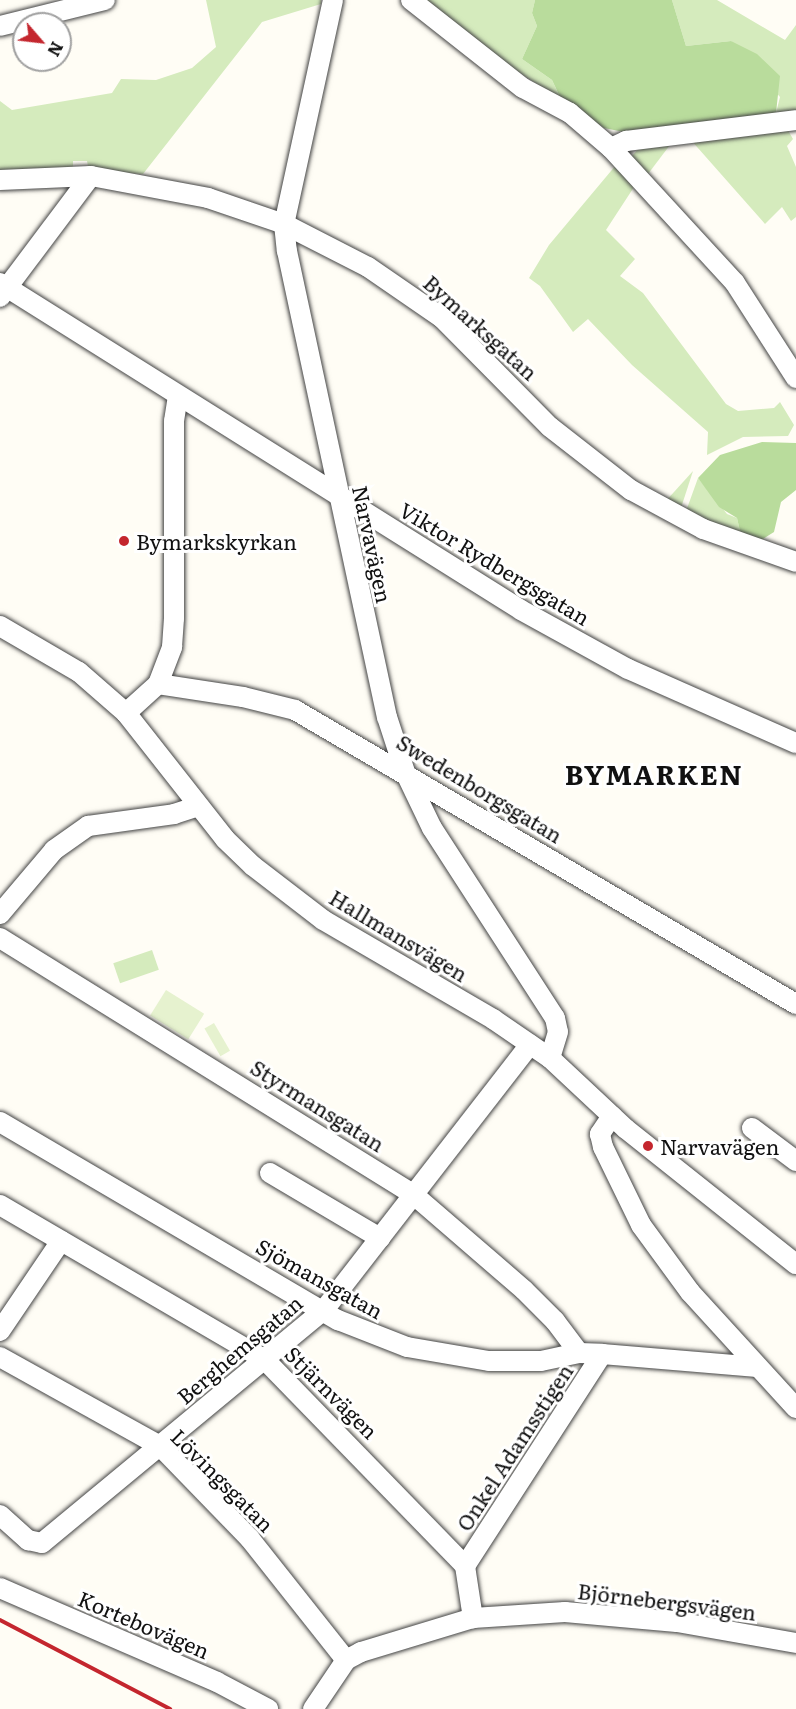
<!DOCTYPE html>
<meta charset="utf-8">
<style>
body{margin:0}
#map{position:relative;width:796px;height:1709px;overflow:hidden;background:#fffdf5;font-family:Literata,serif}
div>[style]{position:absolute}
[style*='--x']{left:calc(var(--x)*1px);top:calc(var(--y)*1px);width:calc(var(--w)*1px);rotate:calc(var(--a)*1deg)}
.green>*{inset:0;background:#d5ebbd;transform-origin:0 0}
.forest>*{inset:0;background:#b9dc9c}
.pitch>*{inset:0;background:#e6f2cf;transform-origin:0 0}
.roads{filter:drop-shadow(0 0 2px #444) drop-shadow(0 0 2px #444)}
.minor>*{height:20px;margin:-10px;padding:0 10px;transform-origin:10px;border-radius:10px;background:#fff}
.rail>*{height:4px;margin:-2px;padding:0 2px;transform-origin:2px;border-radius:2px;background:#c4262e}
.dots>*{width:16px;height:16px;translate:-50% -50%;box-sizing:border-box;border:3px solid #fff;border-radius:50%}
span{translate:-50% -50%;white-space:nowrap;text-align:center;line-height:1.15;-webkit-text-stroke:6px #fff;paint-order:stroke}
.street-label{font-size:21px;color:#111}
.poi-label{font-size:21px;color:#111}
.left{translate:0 -50%;text-align:left}
.district-label{font-size:27px;color:#111;font-weight:700;letter-spacing:1.5px}
.north{position:absolute;left:12px;top:12px;width:60px;height:60px;box-sizing:border-box;background:#fff;border:2px solid #a0a0a0;border-radius:50%;rotate:118deg;font-size:16px;font-weight:700;line-height:24px;text-align:center;color:#111}
.north::after{content:'';display:block;margin:auto;width:21px;height:27px;background:#c4262e;clip-path:polygon(50% 0,100% 100%,50% 72%,0 100%)}
</style>
<div id="map">
<div class="green">
<div style="clip-path:polygon(206px 0,321px 0,321px 4px,262px 22px,143px 174px,89px 171px,87px 161px,73px 161px,73px 170px,0 174px,0 101px,12px 110px,112px 93px,121px 79px,156px 80px,192px 68px,216px 47px)"></div>
<div style="clip-path:polygon(426px 0,535px 0,532px 13px,537px 26px,522px 59px,552px 80px,561px 99px,510px 67px)"></div>
<div style="clip-path:polygon(672px 0,717px 0,785px 40px,796px 25px,796px 110px,776px 113px,780px 97px,731px 41px,686px 46px)"></div>
<div style="clip-path:polygon(786px 127px,793px 139px,787px 146px,796px 167px,796px 217px,791px 221px,782px 207px,765px 224px,690px 139px)"></div>
<div style="clip-path:polygon(673px 141px,648px 174px,631px 157px,641px 146px)"></div>
<div style="clip-path:polygon(616px 165px,636px 184px,606px 230px,635px 259px,620px 276px,643px 293px,726px 404px,738px 411px,774px 408px,780px 402px,794px 425px,788px 436px,743px 437px,707px 455px,708px 432px,632px 365px,588px 319px,573px 332px,540px 286px,529px 278px,549px 245px)"></div>
<div style="clip-path:polygon(693px 471px,680px 511px,664px 503px)"></div>
<div style="clip-path:polygon(698px 478px,727px 514px,737px 518px,742px 540px,685px 514px)"></div>
<div style="left:152px;top:950px;width:21px;height:41px;rotate:71deg"></div>
</div>
<div class="forest">
<div style="clip-path:polygon(535px 0,672px 0,686px 46px,731px 41px,757px 54px,780px 76px,776px 113px,624px 132px,604px 128px,561px 99px,552px 80px,522px 59px,537px 26px,532px 13px)"></div>
<div style="clip-path:polygon(762px 442px,796px 443px,796px 490px,781px 502px,774px 532px,755px 544px,742px 540px,737px 518px,719px 507px,698px 478px,720px 455px)"></div>
</div>
<div class="pitch">
<div style="left:166px;top:990px;width:45px;height:30px;rotate:32deg"></div>
<div style="left:214px;top:1023px;width:32px;height:11px;rotate:60deg"></div>
</div>
<div class="roads">
<div class="minor">
<div style="--x:333;--y:0;--w:229;--a:102.3"></div>
<div style="--x:284;--y:224;--w:27;--a:84"></div>
<div style="--x:287;--y:251;--w:477;--a:77.9"></div>
<div style="--x:387;--y:717;--w:58;--a:71.9"></div>
<div style="--x:405;--y:772;--w:62;--a:64.3"></div>
<div style="--x:432;--y:828;--w:226;--a:57.1"></div>
<div style="--x:555;--y:1018;--w:14;--a:78"></div>
<div style="--x:558;--y:1032;--w:27;--a:107"></div>
<div style="--x:411;--y:0;--w:142;--a:38.2"></div>
<div style="--x:523;--y:88;--w:53;--a:28"></div>
<div style="--x:570;--y:113;--w:54;--a:40.5"></div>
<div style="--x:611;--y:148;--w:183;--a:47.4"></div>
<div style="--x:735;--y:283;--w:113;--a:57.3"></div>
<div style="--x:0;--y:26;--w:108;--a:-13.9"></div>
<div style="--x:611;--y:148;--w:17;--a:-25"></div>
<div style="--x:626;--y:141;--w:171;--a:-7"></div>
<div style="--x:0;--y:180;--w:91;--a:-2.5"></div>
<div style="--x:91;--y:176;--w:119;--a:10.6"></div>
<div style="--x:208;--y:198;--w:80;--a:18.9"></div>
<div style="--x:284;--y:224;--w:94;--a:27.1"></div>
<div style="--x:368;--y:267;--w:90;--a:34.6"></div>
<div style="--x:442;--y:318;--w:153;--a:45.3"></div>
<div style="--x:550;--y:427;--w:103;--a:37.9"></div>
<div style="--x:631;--y:490;--w:82;--a:28.4"></div>
<div style="--x:703;--y:529;--w:99;--a:19.5"></div>
<div style="--x:0;--y:283;--w:615;--a:32.11"></div>
<div style="--x:521;--y:610;--w:122;--a:28.9"></div>
<div style="--x:628;--y:669;--w:184;--a:23.8"></div>
<div style="--x:0;--y:297;--w:151;--a:-53.1"></div>
<div style="--x:0;--y:626;--w:91;--a:30.2"></div>
<div style="--x:79;--y:672;--w:62;--a:41.1"></div>
<div style="--x:126;--y:713;--w:160;--a:51.8"></div>
<div style="--x:225;--y:839;--w:39;--a:44"></div>
<div style="--x:253;--y:866;--w:88;--a:37.6"></div>
<div style="--x:323;--y:920;--w:197;--a:30.2"></div>
<div style="--x:493;--y:1019;--w:69;--a:34.4"></div>
<div style="--x:550;--y:1058;--w:104;--a:43.1"></div>
<div style="--x:626;--y:1129;--w:217;--a:38.5"></div>
<div style="--x:158;--y:684;--w:40;--a:-69"></div>
<div style="--x:172;--y:647;--w:29;--a:-86"></div>
<div style="--x:174;--y:618;--w:197;--a:-90"></div>
<div style="--x:174;--y:421;--w:25;--a:-81"></div>
<div style="--x:126;--y:713;--w:43;--a:-42.2"></div>
<div style="--x:158;--y:684;--w:86;--a:8.7"></div>
<div style="--x:243;--y:697;--w:54;--a:14"></div>
<div style="--x:295;--y:710;--w:581;--a:30.41"></div>
<div style="--x:0;--y:914;--w:84;--a:-49.8"></div>
<div style="--x:54;--y:850;--w:42;--a:-35.2"></div>
<div style="--x:88;--y:826;--w:87;--a:-7.9"></div>
<div style="--x:174;--y:814;--w:25;--a:-18"></div>
<div style="--x:0;--y:938;--w:487;--a:31.8"></div>
<div style="--x:414;--y:1195;--w:145;--a:40.8"></div>
<div style="--x:524;--y:1290;--w:44;--a:45"></div>
<div style="--x:555;--y:1321;--w:40;--a:53"></div>
<div style="--x:612;--y:1116;--w:22;--a:124"></div>
<div style="--x:600;--y:1134;--w:13;--a:77"></div>
<div style="--x:603;--y:1147;--w:87;--a:64"></div>
<div style="--x:641;--y:1225;--w:83;--a:53.8"></div>
<div style="--x:690;--y:1292;--w:157;--a:47.6"></div>
<div style="--x:0;--y:1122;--w:392;--a:30.4"></div>
<div style="--x:338;--y:1320;--w:74;--a:21.4"></div>
<div style="--x:407;--y:1347;--w:83;--a:9.7"></div>
<div style="--x:489;--y:1361;--w:52;--a:0"></div>
<div style="--x:541;--y:1361;--w:39;--a:-12"></div>
<div style="--x:579;--y:1353;--w:23;--a:2"></div>
<div style="--x:602;--y:1354;--w:156;--a:4.8"></div>
<div style="--x:752;--y:1128;--w:55;--a:36.9"></div>
<div style="--x:270;--y:1173;--w:128;--a:30.6"></div>
<div style="--x:0;--y:1205;--w:306;--a:30.3"></div>
<div style="--x:264;--y:1359;--w:289;--a:45.8"></div>
<div style="--x:465;--y:1566;--w:53;--a:81.3"></div>
<div style="--x:0;--y:1331;--w:109;--a:-55.9"></div>
<div style="--x:0;--y:1357;--w:183;--a:29.1"></div>
<div style="--x:160;--y:1446;--w:129;--a:45.9"></div>
<div style="--x:250;--y:1539;--w:154;--a:51.6"></div>
<div style="--x:0;--y:1515;--w:38;--a:42"></div>
<div style="--x:28;--y:1540;--w:14;--a:12"></div>
<div style="--x:42;--y:1543;--w:366;--a:-39.6"></div>
<div style="--x:324;--y:1310;--w:336;--a:-52.2"></div>
<div style="--x:465;--y:1566;--w:252;--a:-57.1"></div>
<div style="--x:0;--y:1588;--w:236;--a:23.4"></div>
<div style="--x:217;--y:1682;--w:58;--a:27.9"></div>
<div style="--x:313;--y:1709;--w:59;--a:-56"></div>
<div style="--x:346;--y:1660;--w:17;--a:-28"></div>
<div style="--x:361;--y:1652;--w:117;--a:-16.9"></div>
<div style="--x:473;--y:1618;--w:92;--a:-3.7"></div>
<div style="--x:565;--y:1612;--w:112;--a:5.1"></div>
<div style="--x:677;--y:1622;--w:121;--a:10"></div>
</div>
</div>
<div class="rail">
<div style="--x:0;--y:1620;--w:192;--a:27.6"></div>
</div>
<div class="dots">
<div style="left:124px;top:541px;background:#c4262e"></div>
<div style="left:648px;top:1146px;background:#c4262e"></div>
</div>
<div class="street-label">
<span style="left:481px;top:327px;rotate:42deg">Bymarksgatan</span>
<span style="left:373px;top:544px;rotate:78deg">Narvavägen</span>
<span style="left:495px;top:563px;rotate:31deg">Viktor Rydbergsgatan</span>
<span style="left:480px;top:788px;rotate:31deg">Swedenborgsgatan</span>
<span style="left:399px;top:935px;rotate:31deg">Hallmansvägen</span>
<span style="left:318px;top:1105px;rotate:32deg">Styrmansgatan</span>
<span style="left:320px;top:1278px;rotate:29deg">Sjömansgatan</span>
<span style="left:239px;top:1349px;rotate:-40deg">Berghemsgatan</span>
<span style="left:332px;top:1392px;rotate:45deg">Stjärnvägen</span>
<span style="left:514px;top:1447px;rotate:-57deg">Onkel Adamsstigen</span>
<span style="left:223px;top:1480px;rotate:45deg">Lövingsgatan</span>
<span style="left:667px;top:1601px;rotate:7deg">Björnebergsvägen</span>
<span style="left:144px;top:1624px;rotate:23deg">Kortebovägen</span>
</div>
<div class="poi-label">
<span class="left" style="left:136px;top:541px">Bymarkskyrkan</span>
<span class="left" style="left:660px;top:1146px">Narvavägen</span>
</div>
<div class="district-label">
<span style="left:654px;top:774px">BYMARKEN</span>
</div>
<div class="north">N</div>
</div>
